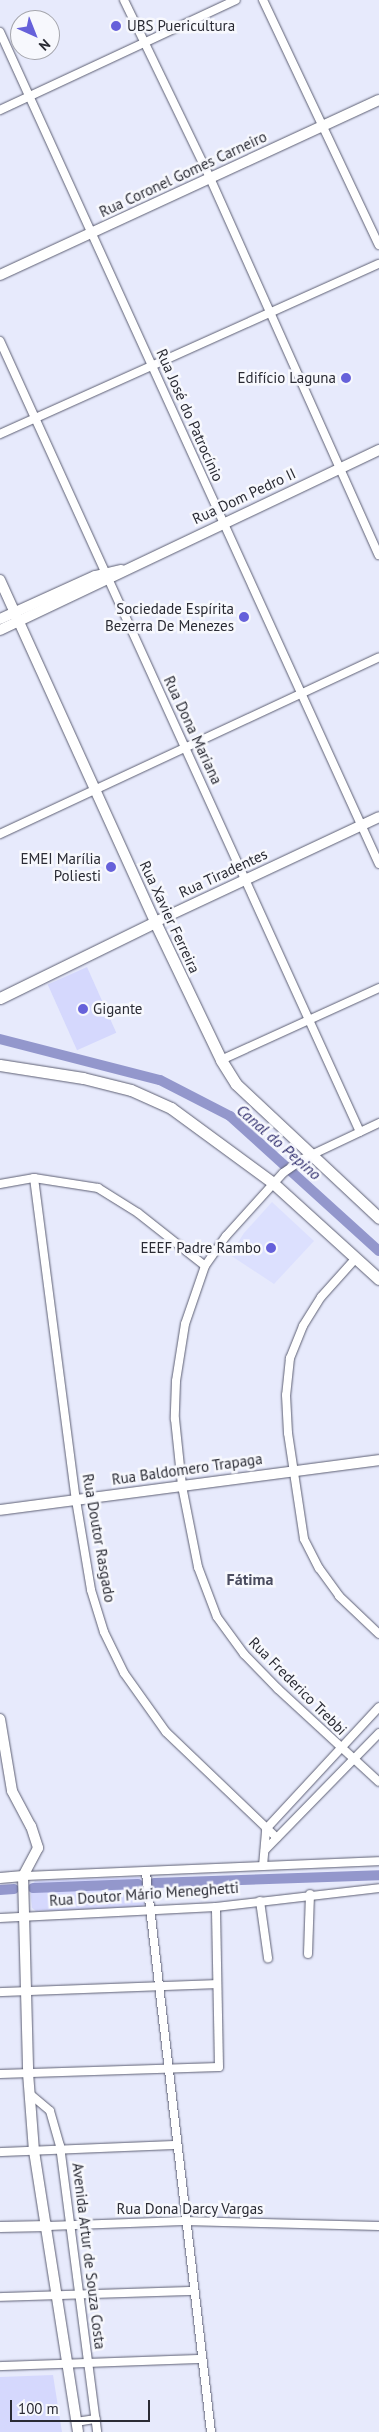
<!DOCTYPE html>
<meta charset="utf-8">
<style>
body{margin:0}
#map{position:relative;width:379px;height:2432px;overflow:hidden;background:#e7eafc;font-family:"PT Sans",sans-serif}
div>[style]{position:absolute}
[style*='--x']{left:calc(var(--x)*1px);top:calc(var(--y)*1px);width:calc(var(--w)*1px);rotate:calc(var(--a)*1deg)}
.built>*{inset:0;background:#dce0fe}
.green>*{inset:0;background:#d5d8fd;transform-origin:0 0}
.canal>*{height:10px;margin:-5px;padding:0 5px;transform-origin:5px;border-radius:5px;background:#9397cc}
.roads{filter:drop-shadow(0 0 1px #5d5f73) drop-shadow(0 0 1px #5d5f73)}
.minor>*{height:8px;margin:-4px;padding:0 4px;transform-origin:4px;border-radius:4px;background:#fff}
.tertiary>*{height:10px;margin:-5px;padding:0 5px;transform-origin:5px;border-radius:5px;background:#fff}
.secondary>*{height:11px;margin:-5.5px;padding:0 5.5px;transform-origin:5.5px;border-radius:5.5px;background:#fff}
.dots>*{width:14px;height:14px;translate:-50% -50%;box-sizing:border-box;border:2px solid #f7f8fd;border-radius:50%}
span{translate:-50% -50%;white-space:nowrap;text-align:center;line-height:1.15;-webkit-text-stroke:5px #f7f8fd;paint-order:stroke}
.poi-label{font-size:15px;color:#2a2b34}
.left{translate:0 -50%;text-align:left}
.right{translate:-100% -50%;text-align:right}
.street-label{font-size:15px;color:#2a2b34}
.water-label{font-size:16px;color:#302e6e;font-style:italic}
.neighbourhood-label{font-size:16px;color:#4b4d60;font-weight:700}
.north{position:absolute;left:10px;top:10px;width:50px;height:50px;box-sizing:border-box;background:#f7f8fd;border:1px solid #a5a6ad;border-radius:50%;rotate:136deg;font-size:14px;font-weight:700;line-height:20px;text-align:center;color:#2a2b34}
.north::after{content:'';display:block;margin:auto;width:18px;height:22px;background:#6661da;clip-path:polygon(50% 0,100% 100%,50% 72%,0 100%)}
.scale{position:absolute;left:10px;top:2400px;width:140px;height:22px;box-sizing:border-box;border:2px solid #2a2b34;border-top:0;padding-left:6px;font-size:15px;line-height:18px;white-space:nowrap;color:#2a2b34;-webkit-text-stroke:4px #f7f8fd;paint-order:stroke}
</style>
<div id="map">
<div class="built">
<div style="clip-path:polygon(272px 1202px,314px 1241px,274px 1284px,230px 1255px,244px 1233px)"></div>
</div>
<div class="green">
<div style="left:87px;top:967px;width:72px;height:43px;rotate:66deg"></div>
<div style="clip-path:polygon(139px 1877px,143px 1881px,145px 1904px,140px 1908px,36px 1911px,32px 1908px,30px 1887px,35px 1881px)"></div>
<div style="clip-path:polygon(53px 2375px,62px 2432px,0 2432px,0 2377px)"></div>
</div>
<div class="canal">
<div style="--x:0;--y:1039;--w:165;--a:14.4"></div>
<div style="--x:160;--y:1080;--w:79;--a:27.2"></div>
<div style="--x:230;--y:1116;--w:201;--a:42.2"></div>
<div style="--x:154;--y:1883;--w:225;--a:-2"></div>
<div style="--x:33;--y:1888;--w:105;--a:-2.2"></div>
<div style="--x:0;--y:1890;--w:14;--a:-4"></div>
</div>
<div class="roads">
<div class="minor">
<div style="--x:124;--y:0;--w:198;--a:64.2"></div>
<div style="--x:210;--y:178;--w:413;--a:65.9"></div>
<div style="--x:263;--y:0;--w:271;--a:64.7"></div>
<div style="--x:0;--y:32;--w:914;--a:65.51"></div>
<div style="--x:0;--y:110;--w:260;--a:-25"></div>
<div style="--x:0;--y:341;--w:869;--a:65.53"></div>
<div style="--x:0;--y:434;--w:415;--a:-24.2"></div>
<div style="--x:0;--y:834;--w:418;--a:-25"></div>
<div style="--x:221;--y:1060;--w:174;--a:-24.5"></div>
<div style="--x:379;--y:1123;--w:84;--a:154.7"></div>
<div style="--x:303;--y:1159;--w:24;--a:145"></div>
<div style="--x:283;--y:1173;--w:85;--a:132.1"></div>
<div style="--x:226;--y:1236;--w:37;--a:125"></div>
<div style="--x:205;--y:1266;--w:61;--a:109"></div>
<div style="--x:185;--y:1324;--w:58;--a:99"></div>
<div style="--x:176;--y:1381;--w:38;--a:92"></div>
<div style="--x:175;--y:1419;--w:67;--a:84"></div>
<div style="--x:182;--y:1486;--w:83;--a:78.8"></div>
<div style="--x:198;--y:1567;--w:53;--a:69.2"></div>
<div style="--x:217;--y:1617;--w:46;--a:53.9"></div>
<div style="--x:244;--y:1654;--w:49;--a:45.8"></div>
<div style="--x:278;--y:1689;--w:137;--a:42.6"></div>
<div style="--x:34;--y:1178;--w:325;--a:82.6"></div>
<div style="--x:76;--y:1500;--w:91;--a:80.5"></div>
<div style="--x:91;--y:1590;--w:44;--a:72.8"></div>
<div style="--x:104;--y:1632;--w:46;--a:64"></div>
<div style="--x:124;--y:1673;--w:72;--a:54.6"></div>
<div style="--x:166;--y:1732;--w:153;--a:43.7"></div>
<div style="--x:0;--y:1184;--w:35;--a:-10"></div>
<div style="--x:34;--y:1178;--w:65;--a:8.9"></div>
<div style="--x:98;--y:1188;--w:47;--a:32"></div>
<div style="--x:138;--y:1213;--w:85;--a:38.3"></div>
<div style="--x:356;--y:1258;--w:52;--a:131.9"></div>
<div style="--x:321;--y:1297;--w:34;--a:122"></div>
<div style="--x:303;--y:1326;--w:35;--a:112"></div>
<div style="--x:290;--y:1358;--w:37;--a:96"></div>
<div style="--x:286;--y:1395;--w:38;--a:87"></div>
<div style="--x:288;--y:1433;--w:107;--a:81.4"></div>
<div style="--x:304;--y:1539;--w:33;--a:63"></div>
<div style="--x:319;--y:1568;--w:34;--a:54"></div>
<div style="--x:339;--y:1596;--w:55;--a:43.5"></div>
<div style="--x:265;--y:1850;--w:163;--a:-45.7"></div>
<div style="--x:263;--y:1866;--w:37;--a:-85"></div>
<div style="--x:266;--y:1829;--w:166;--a:-47.2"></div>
<div style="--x:146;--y:1873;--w:563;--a:83.37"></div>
<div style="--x:23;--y:1876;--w:356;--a:-2.4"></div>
<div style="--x:260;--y:1901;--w:58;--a:82"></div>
<div style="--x:0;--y:1918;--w:216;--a:-2.9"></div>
<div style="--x:216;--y:1907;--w:164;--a:-6.6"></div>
<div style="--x:308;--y:1954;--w:60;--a:-88.1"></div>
<div style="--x:0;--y:1992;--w:215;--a:-2.1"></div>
<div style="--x:0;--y:2074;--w:219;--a:-1.8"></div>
<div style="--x:219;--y:2067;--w:160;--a:-91.1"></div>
<div style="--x:30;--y:2094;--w:26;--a:40"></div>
<div style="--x:50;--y:2111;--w:36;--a:74"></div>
<div style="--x:60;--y:2146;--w:288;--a:82.6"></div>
<div style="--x:0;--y:2152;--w:176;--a:-2.3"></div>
<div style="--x:48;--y:2226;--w:136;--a:-2.1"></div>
<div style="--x:184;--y:2221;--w:195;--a:1.5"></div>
<div style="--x:0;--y:2297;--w:193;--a:-1.8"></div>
<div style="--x:0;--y:2366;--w:201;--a:-2"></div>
<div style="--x:76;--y:2422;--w:20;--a:-9"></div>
</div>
<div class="tertiary">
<div style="--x:0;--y:275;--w:417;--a:-24.8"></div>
<div style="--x:0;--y:580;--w:375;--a:65.6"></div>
<div style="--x:155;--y:922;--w:247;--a:-25.1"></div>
<div style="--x:0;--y:619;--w:104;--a:-24.4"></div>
<div style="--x:95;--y:576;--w:27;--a:-13"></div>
<div style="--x:0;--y:630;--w:420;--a:-25.4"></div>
<div style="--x:0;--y:1510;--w:382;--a:-7.5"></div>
<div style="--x:0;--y:1719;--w:73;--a:80.5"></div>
<div style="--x:12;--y:1791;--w:40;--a:62"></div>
<div style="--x:31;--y:1826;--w:23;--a:72"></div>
<div style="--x:38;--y:1848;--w:32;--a:118"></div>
<div style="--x:23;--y:1876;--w:197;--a:88.5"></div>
<div style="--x:28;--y:2073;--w:78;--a:85.6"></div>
<div style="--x:34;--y:2151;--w:284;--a:81.1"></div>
<div style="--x:0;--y:1878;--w:23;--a:-5"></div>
<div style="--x:0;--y:2227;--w:48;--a:-1.2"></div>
</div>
<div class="secondary">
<div style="--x:0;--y:998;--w:173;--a:-26.1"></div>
<div style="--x:155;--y:922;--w:153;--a:64.4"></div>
<div style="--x:221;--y:1060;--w:28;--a:58"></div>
<div style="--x:236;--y:1084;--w:196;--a:43.1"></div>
<div style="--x:0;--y:1065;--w:84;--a:8.9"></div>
<div style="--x:83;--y:1078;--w:49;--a:14"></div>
<div style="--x:131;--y:1090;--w:44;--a:24.2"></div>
<div style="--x:171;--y:1108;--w:127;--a:36.3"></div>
<div style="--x:273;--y:1183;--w:143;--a:42.2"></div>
</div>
</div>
<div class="dots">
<div style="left:116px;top:26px;background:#6661da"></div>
<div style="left:346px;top:378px;background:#6661da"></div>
<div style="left:244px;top:617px;background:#6661da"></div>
<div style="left:111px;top:867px;background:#6661da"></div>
<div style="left:83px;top:1009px;background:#6661da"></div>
<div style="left:271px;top:1248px;background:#6661da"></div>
</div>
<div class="poi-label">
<span class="left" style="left:127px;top:26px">UBS Puericultura</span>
<span class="right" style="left:336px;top:378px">Edifício Laguna</span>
<span class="right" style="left:234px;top:617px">Sociedade Espírita<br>Bezerra De Menezes</span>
<span class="right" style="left:101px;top:867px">EMEI Marília<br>Poliesti</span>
<span class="left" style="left:93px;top:1009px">Gigante</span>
<span class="right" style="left:261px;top:1248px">EEEF Padre Rambo</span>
</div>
<div class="street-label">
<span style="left:183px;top:174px;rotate:-25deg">Rua Coronel Gomes Carneiro</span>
<span style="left:190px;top:415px;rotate:66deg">Rua José do Patrocínio</span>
<span style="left:244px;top:496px;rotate:-25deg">Rua Dom Pedro II</span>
<span style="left:193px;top:730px;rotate:65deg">Rua Dona Mariana</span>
<span style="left:223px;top:873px;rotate:-25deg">Rua Tiradentes</span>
<span style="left:170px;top:917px;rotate:65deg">Rua Xavier Ferreira</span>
<span style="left:187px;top:1469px;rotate:-8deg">Rua Baldomero Trapaga</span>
<span style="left:99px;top:1538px;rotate:80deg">Rua Doutor Rasgado</span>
<span style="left:298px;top:1686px;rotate:45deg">Rua Frederico Trebbi</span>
<span style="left:144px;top:1894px;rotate:-4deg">Rua Doutor Mário Meneghetti</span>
<span style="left:190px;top:2209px">Rua Dona Darcy Vargas</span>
<span style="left:89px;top:2256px;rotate:83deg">Avenida Artur de Souza Costa</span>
</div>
<div class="water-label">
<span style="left:279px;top:1142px;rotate:41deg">Canal do Pepino</span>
</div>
<div class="neighbourhood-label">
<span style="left:250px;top:1579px">Fátima</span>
</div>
<div class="north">N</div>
<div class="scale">100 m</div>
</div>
